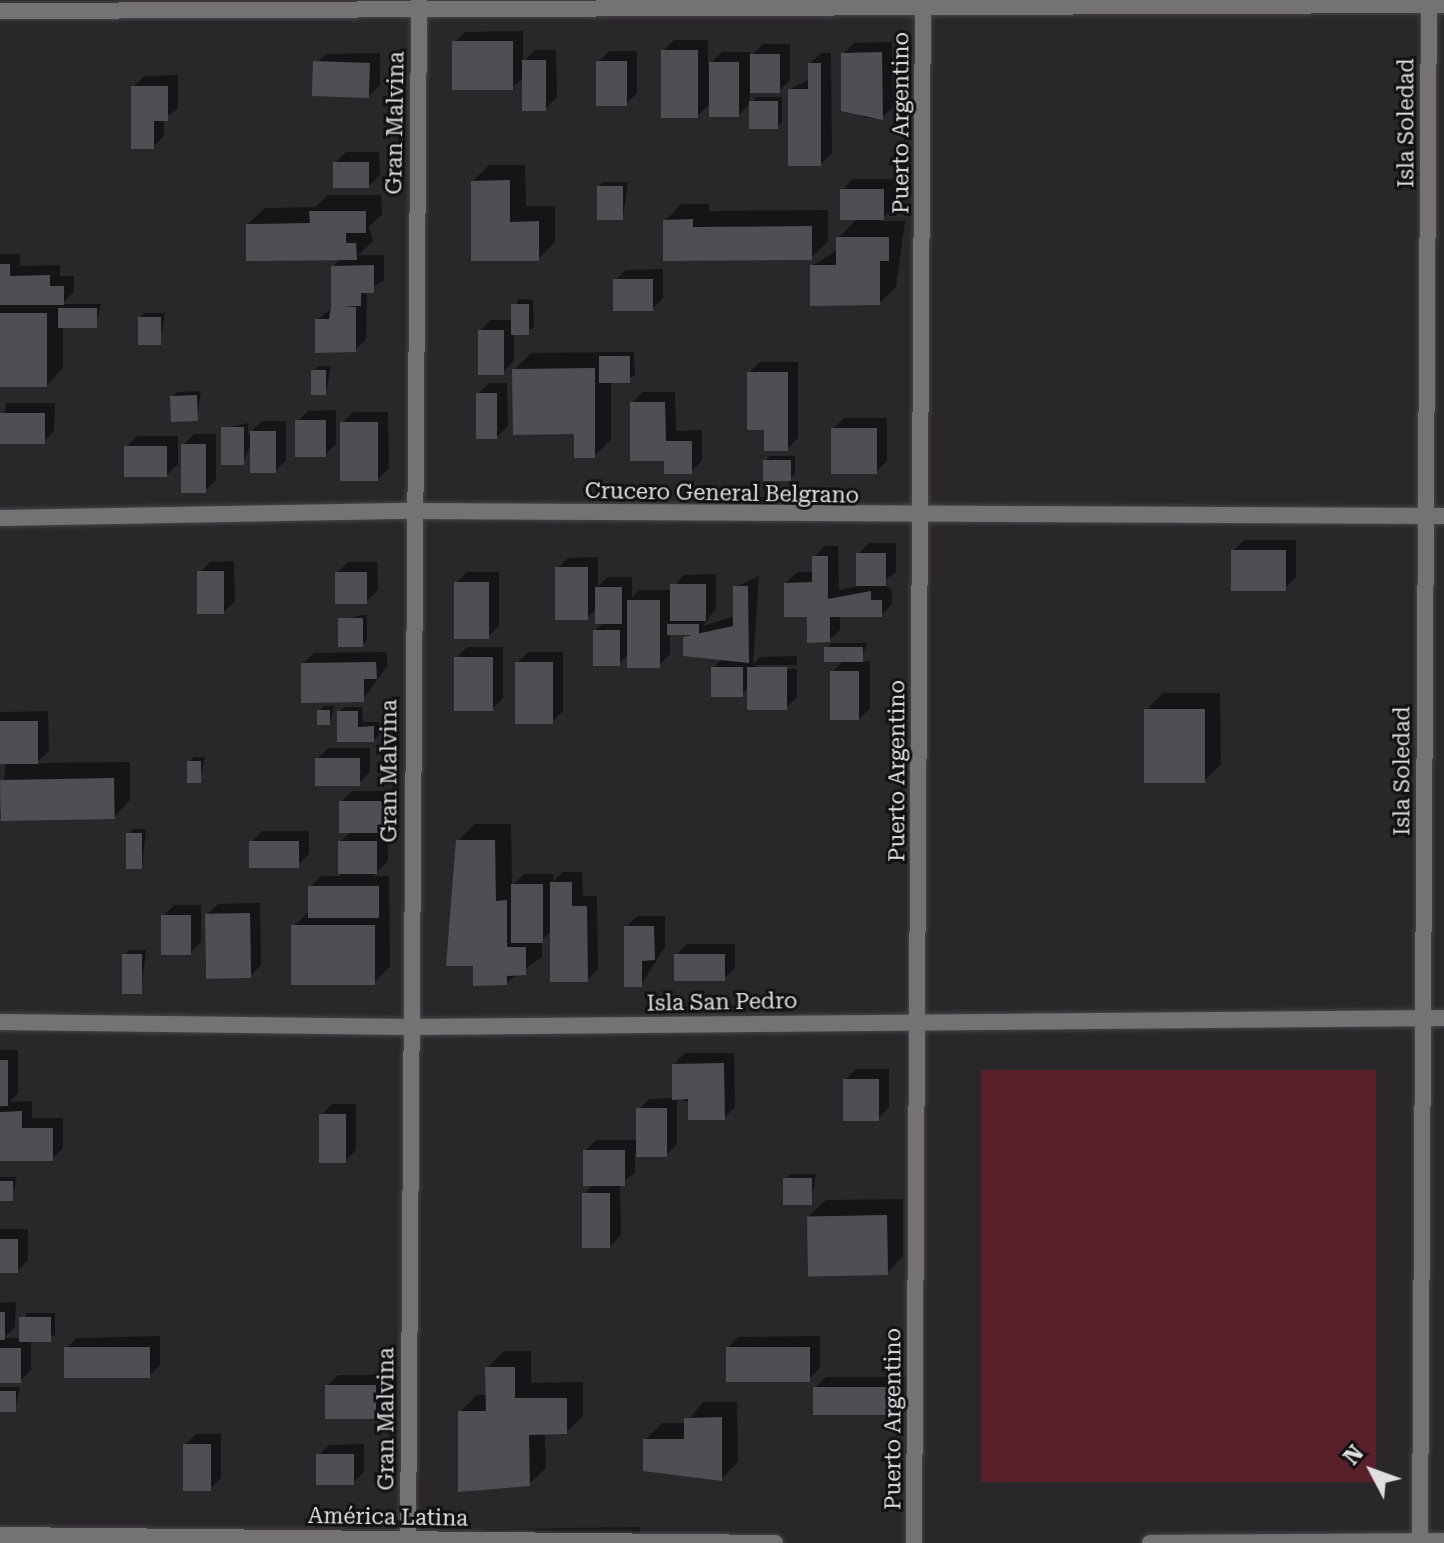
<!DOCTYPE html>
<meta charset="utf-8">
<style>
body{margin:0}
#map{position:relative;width:1444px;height:1543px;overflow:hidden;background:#2a272b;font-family:"Roboto Serif",serif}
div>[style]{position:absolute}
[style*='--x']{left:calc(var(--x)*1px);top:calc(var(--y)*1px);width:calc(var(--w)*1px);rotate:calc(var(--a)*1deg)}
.green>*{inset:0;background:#59202a;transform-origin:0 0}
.shadow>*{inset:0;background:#0007}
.building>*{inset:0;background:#4f4e53;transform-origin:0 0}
.roads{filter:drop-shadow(0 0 2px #474448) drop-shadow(0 0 2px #474448)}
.street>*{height:16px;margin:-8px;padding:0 8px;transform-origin:8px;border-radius:8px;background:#757273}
span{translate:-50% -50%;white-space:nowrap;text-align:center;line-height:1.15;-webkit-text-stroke:6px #121012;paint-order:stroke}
.street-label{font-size:22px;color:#e0dee0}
.north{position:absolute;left:1332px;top:1431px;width:80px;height:80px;-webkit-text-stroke:6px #121012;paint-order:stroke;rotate:311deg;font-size:22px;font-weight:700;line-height:32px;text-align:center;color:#e0dee0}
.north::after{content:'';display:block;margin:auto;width:28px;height:36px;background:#e0dee0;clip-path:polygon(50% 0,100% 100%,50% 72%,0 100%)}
</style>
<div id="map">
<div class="green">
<div style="left:1376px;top:1070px;width:412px;height:395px;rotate:90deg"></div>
</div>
<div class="shadow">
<div style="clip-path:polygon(523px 31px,523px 62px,535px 50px,556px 50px,557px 97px,546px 108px,525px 76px,512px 88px,454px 43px,465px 32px)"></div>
<div style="clip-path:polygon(674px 40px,708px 40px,708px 66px,722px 52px,750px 52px,750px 58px,763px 44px,790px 44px,790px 80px,779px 91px,750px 91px,750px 104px,756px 97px,782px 97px,782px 122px,777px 127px,751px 102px,739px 115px,712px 102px,697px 116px,663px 51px)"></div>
<div style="clip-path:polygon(892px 42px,893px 107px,882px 118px,865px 118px,843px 54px,854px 43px)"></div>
<div style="clip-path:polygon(609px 51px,637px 51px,637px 93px,626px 104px,598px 62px)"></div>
<div style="clip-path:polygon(380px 53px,380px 85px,369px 96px,315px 65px,326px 54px)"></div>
<div style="clip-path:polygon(821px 53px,831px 53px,832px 153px,821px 164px,790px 89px,810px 79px,810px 63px)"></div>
<div style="clip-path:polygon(178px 75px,178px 108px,164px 119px,164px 136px,153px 147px,133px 87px,144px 76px)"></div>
<div style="clip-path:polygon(346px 152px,379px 152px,380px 175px,369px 186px,335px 163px)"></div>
<div style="clip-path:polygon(489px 165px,525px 165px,526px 206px,555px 206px,555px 242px,538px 259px,473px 181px)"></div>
<div style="clip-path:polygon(853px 179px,894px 179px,894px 207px,880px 221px,905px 221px,896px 287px,879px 303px,812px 266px,838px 249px,838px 238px,858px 218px,842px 190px)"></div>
<div style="clip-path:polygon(603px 182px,628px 182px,623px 218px,599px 187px)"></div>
<div style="clip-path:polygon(328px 195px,381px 195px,382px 214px,369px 227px,373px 241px,358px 255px,384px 255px,384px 280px,367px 291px,366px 339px,355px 350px,317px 320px,331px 309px,333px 267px,341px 258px,248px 224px,265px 208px,316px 207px)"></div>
<div style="clip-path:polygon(681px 204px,709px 204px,709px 211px,828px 210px,828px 241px,811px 258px,665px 221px)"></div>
<div style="clip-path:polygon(0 254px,20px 254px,20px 266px,60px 265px,60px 276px,74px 276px,74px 292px,61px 304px,101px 304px,96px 326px,63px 326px,63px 368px,47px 385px,0 386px)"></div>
<div style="clip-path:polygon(663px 269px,663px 298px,652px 309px,615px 280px,626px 270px)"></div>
<div style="clip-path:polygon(518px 299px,533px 300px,534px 328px,514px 333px,514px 361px,503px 372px,480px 331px,491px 320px,513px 320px)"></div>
<div style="clip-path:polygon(144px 313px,165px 313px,160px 342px,140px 318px)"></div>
<div style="clip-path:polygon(634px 352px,635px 376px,611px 381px,611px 440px,594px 456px,514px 370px,531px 353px)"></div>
<div style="clip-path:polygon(760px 362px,798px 362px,798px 438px,787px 449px,766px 428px,749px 373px)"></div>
<div style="clip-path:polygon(318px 366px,331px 366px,326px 393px,313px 371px)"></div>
<div style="clip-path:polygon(489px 383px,507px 383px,508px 426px,497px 437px,478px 394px)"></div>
<div style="clip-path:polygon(201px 391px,197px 419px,172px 397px,177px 392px)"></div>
<div style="clip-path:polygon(643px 392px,675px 392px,676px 431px,702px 430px,702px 461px,691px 472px,666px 459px,632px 403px)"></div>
<div style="clip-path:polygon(6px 403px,55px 403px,54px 431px,43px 442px,0 442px)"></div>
<div style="clip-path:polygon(336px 410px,336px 444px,325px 455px,297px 422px,308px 411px)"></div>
<div style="clip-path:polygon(353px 412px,388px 412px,389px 468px,378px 479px,342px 423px)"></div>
<div style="clip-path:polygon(844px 418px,887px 418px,887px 461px,876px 472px,833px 429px)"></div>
<div style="clip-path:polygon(262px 421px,286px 421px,286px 460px,275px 471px,252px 441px,243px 463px,223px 428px,248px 423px,248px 435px)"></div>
<div style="clip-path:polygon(194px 434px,216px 434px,216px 480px,205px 491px,183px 445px)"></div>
<div style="clip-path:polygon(137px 436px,178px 436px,178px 464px,167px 475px,126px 447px)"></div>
<div style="clip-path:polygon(770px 456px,795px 456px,795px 474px,790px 479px,765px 461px)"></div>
<div style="clip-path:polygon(1244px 540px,1296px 540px,1296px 577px,1285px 588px,1233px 551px)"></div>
<div style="clip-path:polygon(869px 543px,896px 543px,896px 572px,881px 583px,892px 590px,892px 604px,881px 615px,840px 615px,840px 630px,829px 640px,786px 583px,797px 572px,814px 572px,814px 557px,825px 546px,838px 546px,839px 590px,858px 586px,858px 554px)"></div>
<div style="clip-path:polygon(evenodd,598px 557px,598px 586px,608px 577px,632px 577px,632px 597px,639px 590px,672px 590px,683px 575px,716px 574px,716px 608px,703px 626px,735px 616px,735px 587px,759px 576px,753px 664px,760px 657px,797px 656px,797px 697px,786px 708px,749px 687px,742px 695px,713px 668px,723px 658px,685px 638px,690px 633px,670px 633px,670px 654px,659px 665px,629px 654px,619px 664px,595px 631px,604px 622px,597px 609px,587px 618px,557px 569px,568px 558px,598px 557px,757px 665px,797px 665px,797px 669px,757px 669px,757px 665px)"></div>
<div style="clip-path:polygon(234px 561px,235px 601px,224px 612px,199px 573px,210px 562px)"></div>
<div style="clip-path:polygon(348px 562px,377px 562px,378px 590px,367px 601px,337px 573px)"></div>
<div style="clip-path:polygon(467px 572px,499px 572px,499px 626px,488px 637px,456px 583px)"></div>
<div style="clip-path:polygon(367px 614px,367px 640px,362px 645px,340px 620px)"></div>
<div style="clip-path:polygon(831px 643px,867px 643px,861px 661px,870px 661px,870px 708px,859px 719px,832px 672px,844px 660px,826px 648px)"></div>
<div style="clip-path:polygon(467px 647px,503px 647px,503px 698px,492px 709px,456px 658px)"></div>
<div style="clip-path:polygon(387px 652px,387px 666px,363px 700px,303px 663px,314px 653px)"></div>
<div style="clip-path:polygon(528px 652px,563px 652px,563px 711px,552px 722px,517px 663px)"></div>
<div style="clip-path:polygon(1163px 693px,1220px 693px,1221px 764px,1204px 781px,1146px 710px)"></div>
<div style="clip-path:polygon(324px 706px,334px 706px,330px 723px,319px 711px)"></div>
<div style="clip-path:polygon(344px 707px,362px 707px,363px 722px,379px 722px,379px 735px,374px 740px,339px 712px)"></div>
<div style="clip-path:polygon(48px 711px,49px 751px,36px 763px,130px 762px,130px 800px,114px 817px,0 818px,6px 762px,0 762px,0 712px)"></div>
<div style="clip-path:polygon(328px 748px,370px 748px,370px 772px,359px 783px,317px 759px)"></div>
<div style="clip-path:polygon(194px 757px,205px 757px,200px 781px,189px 762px)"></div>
<div style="clip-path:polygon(352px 791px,393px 791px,393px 820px,382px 831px,388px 831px,388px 861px,373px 876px,389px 876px,390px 966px,374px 983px,293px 927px,310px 910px,310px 887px,321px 876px,340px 876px,340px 842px,352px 831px,341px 802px)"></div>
<div style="clip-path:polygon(475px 824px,511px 824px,512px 886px,524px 874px,553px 874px,553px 882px,563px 872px,582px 872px,583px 896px,597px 896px,598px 969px,587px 980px,552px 930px,542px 940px,542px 957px,506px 983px,475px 964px,458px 841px)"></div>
<div style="clip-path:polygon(133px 829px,146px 829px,142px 867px,128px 834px)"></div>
<div style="clip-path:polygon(262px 831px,309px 831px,309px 854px,298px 865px,251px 842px)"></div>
<div style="clip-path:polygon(260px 903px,261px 965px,250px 976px,207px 915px,218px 904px)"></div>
<div style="clip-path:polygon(174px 905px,201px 905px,201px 942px,190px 953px,163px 916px)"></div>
<div style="clip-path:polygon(637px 916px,665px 916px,665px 947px,641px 985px,626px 927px)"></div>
<div style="clip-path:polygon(687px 944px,735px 944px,735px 968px,724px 978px,676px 955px)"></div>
<div style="clip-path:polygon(129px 950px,146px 950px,141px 992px,124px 955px)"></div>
<div style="clip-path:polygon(0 1050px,18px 1050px,18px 1093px,10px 1102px,32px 1101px,32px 1118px,63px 1118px,63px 1148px,52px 1159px,0 1159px)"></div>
<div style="clip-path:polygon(685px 1053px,734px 1053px,735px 1107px,724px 1118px,677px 1097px,677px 1144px,666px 1155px,635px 1155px,635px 1173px,620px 1184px,621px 1235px,610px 1246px,584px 1194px,594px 1184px,585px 1151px,596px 1140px,638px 1140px,638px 1110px,649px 1099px,674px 1098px,674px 1064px)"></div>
<div style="clip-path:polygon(856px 1069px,889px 1069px,889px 1107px,879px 1118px,845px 1080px)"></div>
<div style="clip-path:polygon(332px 1104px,356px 1104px,356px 1150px,345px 1161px,321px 1115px)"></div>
<div style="clip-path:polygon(790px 1174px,816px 1174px,811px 1203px,785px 1179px)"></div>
<div style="clip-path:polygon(0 1177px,17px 1177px,12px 1198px,0 1199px)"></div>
<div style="clip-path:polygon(903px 1199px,903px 1256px,887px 1273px,809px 1216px,826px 1200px)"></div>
<div style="clip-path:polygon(0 1229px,28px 1229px,28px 1260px,17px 1271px,0 1271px)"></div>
<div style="clip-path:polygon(16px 1302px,15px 1327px,4px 1338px,21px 1338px,26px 1313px,55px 1313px,55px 1335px,31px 1340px,31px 1370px,20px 1381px,0 1381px,0 1303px)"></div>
<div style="clip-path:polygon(160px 1336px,160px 1365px,149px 1376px,66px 1348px,77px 1338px)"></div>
<div style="clip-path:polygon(820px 1336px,820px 1368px,809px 1379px,728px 1348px,738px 1337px)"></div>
<div style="clip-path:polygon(504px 1351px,531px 1351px,531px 1383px,583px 1382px,583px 1416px,566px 1432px,545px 1432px,546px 1468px,529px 1484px,460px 1412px,477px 1395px,487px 1395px,487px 1368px)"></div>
<div style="clip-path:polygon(338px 1375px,386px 1375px,386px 1406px,375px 1417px,327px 1386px)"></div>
<div style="clip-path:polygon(826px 1377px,907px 1377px,907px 1402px,896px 1412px,815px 1388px)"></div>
<div style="clip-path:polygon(0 1387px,20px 1387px,15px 1410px,0 1410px)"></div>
<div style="clip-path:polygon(703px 1402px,737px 1402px,738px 1462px,721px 1479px,645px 1440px,662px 1423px,686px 1423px)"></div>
<div style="clip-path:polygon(196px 1434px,221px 1434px,221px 1478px,210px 1489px,185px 1445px)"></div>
<div style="clip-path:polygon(364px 1444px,364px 1472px,353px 1483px,318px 1456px,329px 1445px)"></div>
<div style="clip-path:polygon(640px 1527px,640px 1543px,469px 1543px,483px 1529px)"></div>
</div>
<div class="building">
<div style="left:513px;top:41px;width:49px;height:61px;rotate:90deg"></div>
<div style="left:661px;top:50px;width:37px;height:68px"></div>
<div style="clip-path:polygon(882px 52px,883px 120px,841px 111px,841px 53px)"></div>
<div style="left:750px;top:54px;width:30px;height:39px"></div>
<div style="left:522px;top:60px;width:24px;height:51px"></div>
<div style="left:627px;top:61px;width:45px;height:31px;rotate:90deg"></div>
<div style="left:709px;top:62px;width:30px;height:55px"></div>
<div style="left:370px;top:63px;width:35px;height:57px;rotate:92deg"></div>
<div style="clip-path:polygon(808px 63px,821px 63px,821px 166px,788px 166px,788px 89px,808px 89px)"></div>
<div style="clip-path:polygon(131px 86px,168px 86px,168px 121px,154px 121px,154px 149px,131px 149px)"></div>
<div style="left:749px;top:101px;width:29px;height:28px"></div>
<div style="left:333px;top:162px;width:36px;height:26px"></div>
<div style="clip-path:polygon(510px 180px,510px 222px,539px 221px,539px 261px,471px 261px,471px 181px)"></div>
<div style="left:597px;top:186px;width:26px;height:34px"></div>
<div style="left:840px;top:189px;width:44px;height:31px"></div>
<div style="clip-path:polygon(309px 211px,366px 211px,366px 233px,346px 233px,346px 243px,356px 243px,357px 260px,246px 261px,246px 224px,310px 223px)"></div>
<div style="clip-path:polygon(693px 219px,693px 227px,812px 226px,812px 260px,663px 261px,663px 220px)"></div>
<div style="clip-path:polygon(836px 237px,889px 237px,889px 261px,880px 261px,880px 305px,810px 306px,810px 265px,836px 265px)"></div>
<div style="clip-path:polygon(0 264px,10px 264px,10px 276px,50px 275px,50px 286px,64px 286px,64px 305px,0 305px)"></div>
<div style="clip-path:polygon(374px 265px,374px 293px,361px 293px,361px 306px,341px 306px,356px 307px,356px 352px,315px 353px,315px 319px,329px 319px,331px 307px,331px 266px)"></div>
<div style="left:653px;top:279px;width:32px;height:40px;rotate:90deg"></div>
<div style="left:511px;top:304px;width:18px;height:31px"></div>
<div style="left:58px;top:308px;width:39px;height:20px"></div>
<div style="left:47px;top:313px;width:74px;height:47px;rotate:90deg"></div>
<div style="left:138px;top:317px;width:23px;height:28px"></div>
<div style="left:478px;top:330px;width:26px;height:45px"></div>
<div style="left:599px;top:356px;width:31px;height:27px"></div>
<div style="clip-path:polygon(595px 368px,595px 458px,574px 458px,574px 434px,513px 435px,512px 369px)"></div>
<div style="left:311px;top:370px;width:15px;height:25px"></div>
<div style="clip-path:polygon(747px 372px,788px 372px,788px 451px,764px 451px,764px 430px,747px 430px)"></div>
<div style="left:476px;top:393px;width:21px;height:46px"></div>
<div style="left:197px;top:395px;width:26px;height:27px;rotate:88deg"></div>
<div style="clip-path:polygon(630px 402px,665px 402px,666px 441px,692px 441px,692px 474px,664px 474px,664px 461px,630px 461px)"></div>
<div style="left:0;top:413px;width:45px;height:31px"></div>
<div style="left:326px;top:420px;width:37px;height:31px;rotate:90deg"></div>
<div style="left:378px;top:422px;width:59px;height:38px;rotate:90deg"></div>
<div style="left:244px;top:427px;width:38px;height:23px;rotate:90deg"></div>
<div style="left:831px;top:428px;width:46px;height:46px"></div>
<div style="left:250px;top:431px;width:26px;height:42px"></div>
<div style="left:181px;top:444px;width:25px;height:49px"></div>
<div style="left:124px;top:446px;width:43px;height:31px"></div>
<div style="left:763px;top:460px;width:28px;height:21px"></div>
<div style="left:1231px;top:550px;width:55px;height:41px"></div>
<div style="left:856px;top:553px;width:30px;height:33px"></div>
<div style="clip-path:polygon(812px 556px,828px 556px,828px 599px,871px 591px,871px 600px,882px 600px,882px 617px,830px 617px,830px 642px,807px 643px,807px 617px,784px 617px,784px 583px,812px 582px)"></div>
<div style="left:588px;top:567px;width:53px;height:33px;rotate:90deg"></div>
<div style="left:224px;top:571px;width:43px;height:27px;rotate:90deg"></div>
<div style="left:335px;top:572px;width:32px;height:32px"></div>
<div style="left:454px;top:582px;width:35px;height:57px"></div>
<div style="left:706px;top:584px;width:37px;height:36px;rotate:90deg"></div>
<div style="clip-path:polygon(733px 586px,748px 586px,749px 663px,683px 656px,683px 637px,733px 626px)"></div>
<div style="left:595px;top:587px;width:27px;height:37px"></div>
<div style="left:627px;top:600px;width:33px;height:68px"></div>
<div style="left:363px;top:618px;width:29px;height:25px;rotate:90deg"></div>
<div style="left:667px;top:624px;width:32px;height:11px"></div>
<div style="left:620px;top:630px;width:36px;height:27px;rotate:90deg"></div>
<div style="left:824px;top:647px;width:39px;height:15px"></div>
<div style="left:454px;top:657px;width:39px;height:54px"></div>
<div style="clip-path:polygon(376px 662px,377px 679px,364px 679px,364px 702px,301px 703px,301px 663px)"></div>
<div style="left:515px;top:662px;width:38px;height:62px"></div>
<div style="left:711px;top:667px;width:32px;height:30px"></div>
<div style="left:747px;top:667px;width:40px;height:43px"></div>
<div style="left:830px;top:671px;width:29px;height:49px"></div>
<div style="left:1144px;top:709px;width:61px;height:74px"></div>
<div style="left:317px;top:710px;width:13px;height:15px"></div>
<div style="clip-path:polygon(337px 711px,358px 711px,358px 727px,374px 726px,374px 742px,337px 742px)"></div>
<div style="left:0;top:721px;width:38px;height:43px"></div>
<div style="left:315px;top:758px;width:45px;height:28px"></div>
<div style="left:187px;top:761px;width:14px;height:22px"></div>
<div style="left:114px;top:778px;width:41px;height:114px;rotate:89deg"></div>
<div style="left:339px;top:801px;width:44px;height:32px"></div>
<div style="left:126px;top:833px;width:16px;height:36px"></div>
<div style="clip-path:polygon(456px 840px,495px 840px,496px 901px,507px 900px,507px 947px,526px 947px,526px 975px,507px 976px,507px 985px,473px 986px,473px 966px,446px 966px)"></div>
<div style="left:249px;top:841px;width:50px;height:27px"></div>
<div style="left:338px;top:841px;width:39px;height:33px"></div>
<div style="clip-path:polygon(550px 882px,572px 882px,572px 906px,587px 906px,588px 982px,550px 982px)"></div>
<div style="left:511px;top:884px;width:32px;height:59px"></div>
<div style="left:308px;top:886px;width:71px;height:32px"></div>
<div style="left:250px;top:913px;width:65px;height:45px;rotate:89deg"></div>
<div style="left:191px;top:915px;width:40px;height:30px;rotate:90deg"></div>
<div style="left:375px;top:925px;width:60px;height:84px;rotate:90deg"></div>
<div style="clip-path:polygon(624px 926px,654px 926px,655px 960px,642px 961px,642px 987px,624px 987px)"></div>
<div style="left:122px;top:954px;width:20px;height:40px"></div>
<div style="left:674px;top:954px;width:51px;height:27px"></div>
<div style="left:0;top:1060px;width:8px;height:46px"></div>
<div style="clip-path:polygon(724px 1063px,725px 1120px,688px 1120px,688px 1099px,672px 1100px,672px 1064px)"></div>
<div style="left:843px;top:1079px;width:36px;height:42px"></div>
<div style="left:667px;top:1108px;width:49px;height:31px;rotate:90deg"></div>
<div style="clip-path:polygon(22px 1111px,22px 1128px,53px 1128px,53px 1161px,0 1161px,0 1112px)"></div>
<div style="left:319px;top:1114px;width:27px;height:49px"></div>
<div style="left:583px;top:1150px;width:42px;height:36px"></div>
<div style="left:812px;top:1178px;width:27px;height:29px;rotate:90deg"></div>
<div style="left:0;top:1181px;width:13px;height:20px"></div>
<div style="left:582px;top:1193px;width:28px;height:55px"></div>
<div style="left:887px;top:1215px;width:60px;height:80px;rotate:89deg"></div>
<div style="left:0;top:1239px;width:18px;height:34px"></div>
<div style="left:5px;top:1312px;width:28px;height:5px;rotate:90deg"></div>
<div style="left:19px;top:1317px;width:32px;height:25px"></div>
<div style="left:150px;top:1347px;width:31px;height:86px;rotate:90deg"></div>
<div style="left:726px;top:1347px;width:84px;height:35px"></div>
<div style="left:0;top:1348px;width:21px;height:35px"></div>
<div style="clip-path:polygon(485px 1367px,515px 1367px,515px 1398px,567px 1398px,567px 1434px,529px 1435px,530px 1486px,458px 1492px,458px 1411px,486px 1411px)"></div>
<div style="left:325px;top:1385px;width:51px;height:34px"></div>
<div style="left:813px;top:1387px;width:84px;height:28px"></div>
<div style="left:0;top:1391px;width:16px;height:21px"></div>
<div style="clip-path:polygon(722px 1417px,722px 1481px,643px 1471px,643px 1439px,684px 1439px,684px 1418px)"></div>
<div style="left:183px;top:1444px;width:28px;height:47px"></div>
<div style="left:354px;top:1454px;width:31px;height:38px;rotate:90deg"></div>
</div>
<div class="roads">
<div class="street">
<div style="--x:0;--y:11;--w:1444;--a:-0.24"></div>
<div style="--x:0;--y:518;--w:412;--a:-1"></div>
<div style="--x:412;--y:511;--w:1032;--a:0.28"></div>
<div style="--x:0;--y:1022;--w:409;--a:0.7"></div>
<div style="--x:409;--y:1027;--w:1035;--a:-0.5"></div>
<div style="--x:0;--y:1535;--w:775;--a:0.59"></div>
<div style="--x:408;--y:1543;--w:1543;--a:-89.59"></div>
<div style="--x:914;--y:1543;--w:1543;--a:-89.67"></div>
<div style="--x:1150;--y:1543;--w:294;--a:-0.4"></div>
<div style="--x:1420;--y:1543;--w:1543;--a:-89.67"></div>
</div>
</div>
<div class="street-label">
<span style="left:395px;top:123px;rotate:-89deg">Gran Malvina</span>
<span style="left:901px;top:123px;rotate:-90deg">Puerto Argentino</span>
<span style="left:1406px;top:123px;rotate:-90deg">Isla Soledad</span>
<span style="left:722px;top:493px;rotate:1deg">Crucero General Belgrano</span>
<span style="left:389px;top:771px;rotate:-90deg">Gran Malvina</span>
<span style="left:897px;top:771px;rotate:-90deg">Puerto Argentino</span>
<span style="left:1402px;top:771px;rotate:-90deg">Isla Soledad</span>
<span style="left:722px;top:1002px;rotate:-1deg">Isla San Pedro</span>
<span style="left:386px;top:1419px;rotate:-90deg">Gran Malvina</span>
<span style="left:893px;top:1419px;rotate:-90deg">Puerto Argentino</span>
<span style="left:388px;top:1517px;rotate:1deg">América Latina</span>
</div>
<div class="north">N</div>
</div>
